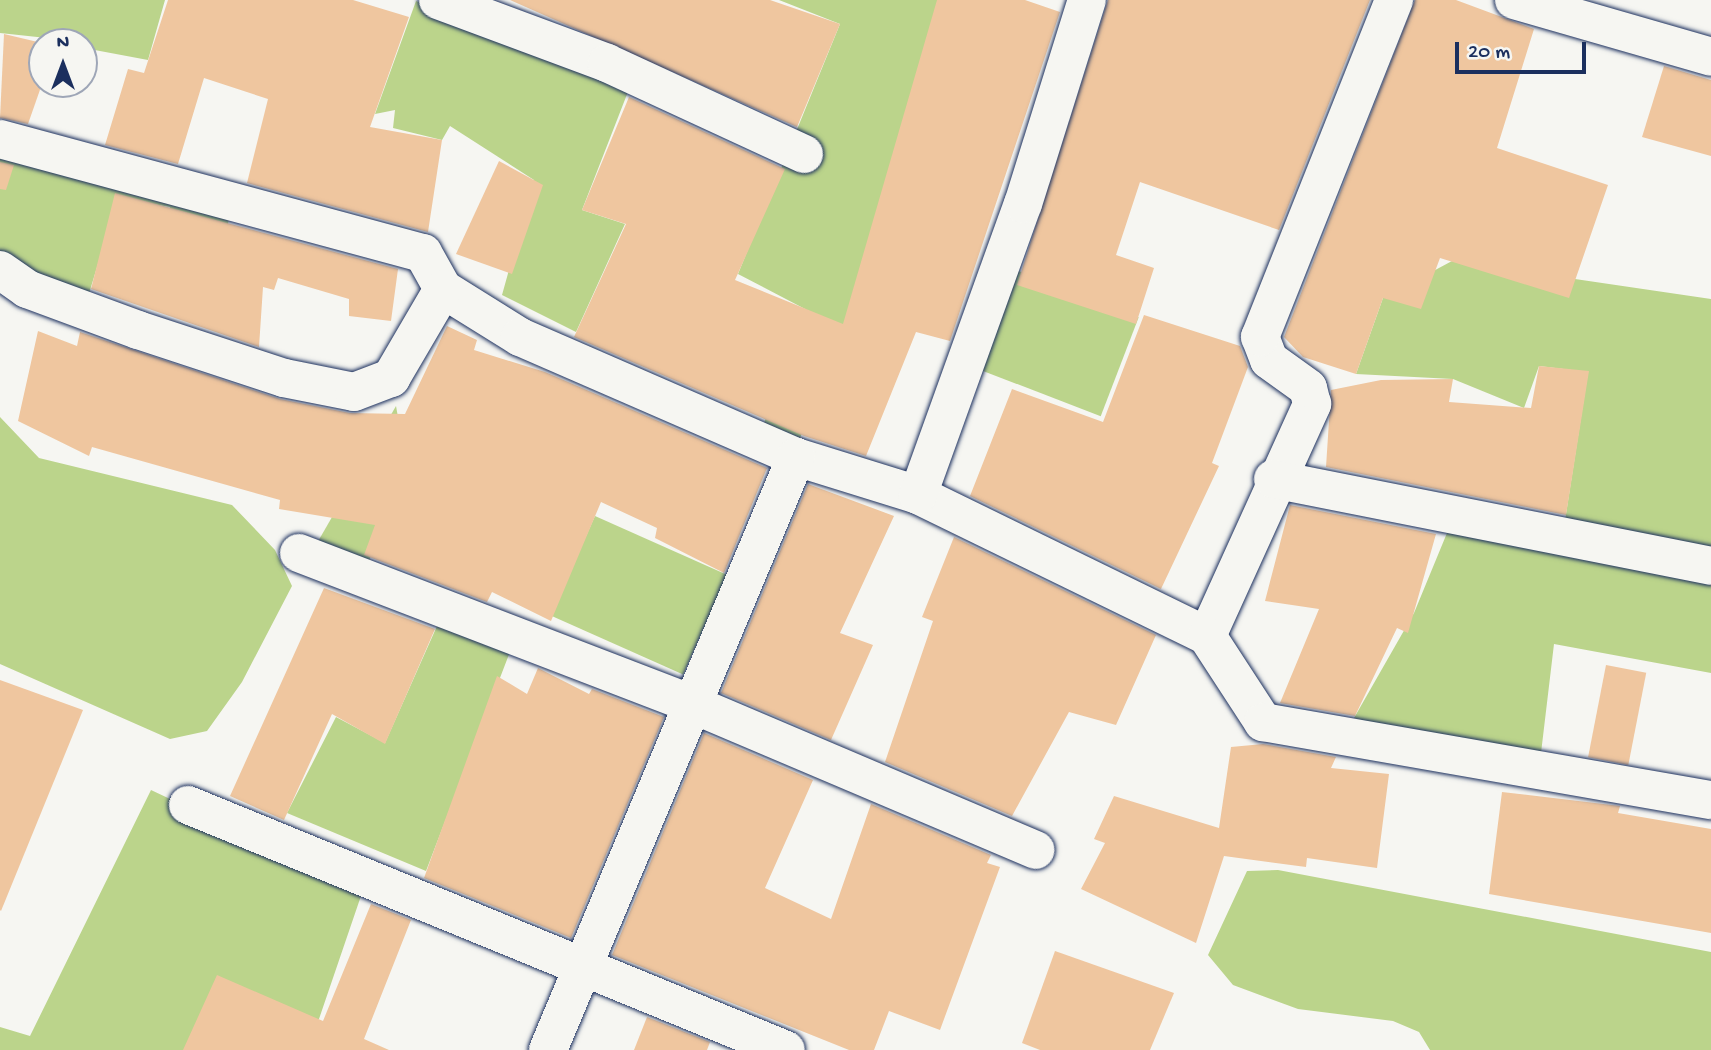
<!DOCTYPE html>
<style>
body{margin:0}
#map{position:relative;width:1711px;height:1050px;overflow:hidden;background:#f6f6f2;font-family:"Gochi Hand",sans-serif}
div>[style]{position:absolute}
[style*='--x']{left:calc(var(--x)*1px);top:calc(var(--y)*1px);width:calc(var(--w)*1px);rotate:calc(var(--a)*1deg)}
.green>*{inset:0;background:#bbd48b;transform-origin:0 0}
.building>*{inset:0;background:#efc69f;transform-origin:0 0}
.roads{filter:drop-shadow(0 0 2px #1b2f5e) drop-shadow(0 0 2px #1b2f5e)}
.minor>*{height:38px;margin:-19px;padding:0 19px;transform-origin:19px;border-radius:19px;background:#f6f6f2}
span{translate:-50% -50%;white-space:nowrap;text-align:center;line-height:1.15;-webkit-text-stroke:7px #f6f6f2;paint-order:stroke}
.north{position:absolute;left:28px;top:28px;width:70px;height:70px;box-sizing:border-box;background:#f6f6f2;border:2px solid #9ea6b7;border-radius:50%;rotate:0deg;font-size:19px;font-weight:700;line-height:28px;text-align:center;color:#1b2f5e}
.north::after{content:'';display:block;margin:auto;width:24px;height:32px;background:#1b2f5e;clip-path:polygon(50% 0,100% 100%,50% 72%,0 100%)}
.scale{position:absolute;left:1455px;top:42px;width:131px;height:32px;box-sizing:border-box;border:4px solid #1b2f5e;border-top:0;padding-left:9px;font-size:21px;line-height:24px;white-space:nowrap;color:#1b2f5e;-webkit-text-stroke:5px #f6f6f2;paint-order:stroke}
</style>
<div id="map">
<div class="green">
<div style="clip-path:polygon(0 0,165px 0,148px 60px,84px 48px,84px 42px,0 33px)"></div>
<div style="clip-path:polygon(779px 0,939px 0,850px 323px,800px 438px,764px 423px,805px 309px,738px 274px,840px 24px)"></div>
<div style="clip-path:polygon(416px 1px,631px 84px,582px 210px,625px 224px,576px 332px,502px 295px,534px 180px,450px 126px,442px 140px,393px 128px,395px 110px,375px 114px)"></div>
<div style="clip-path:polygon(0 139px,232px 202px,217px 284px,160px 263px,170px 207px,118px 198px,84px 310px,0 270px)"></div>
<div style="clip-path:polygon(1452px 261px,1711px 299px,1711px 551px,1564px 527px,1588px 372px,1539px 366px,1524px 408px,1453px 379px,1356px 374px,1383px 298px)"></div>
<div style="left:1008px;top:267px;width:140px;height:106px;rotate:21deg"></div>
<div style="clip-path:polygon(396px 406px,404px 451px,366px 571px,309px 557px)"></div>
<div style="clip-path:polygon(0 417px,39px 458px,232px 505px,275px 550px,292px 586px,242px 682px,207px 731px,170px 739px,0 664px)"></div>
<div style="left:595px;top:516px;width:145px;height:109px;rotate:24deg"></div>
<div style="clip-path:polygon(1454px 516px,1711px 578px,1711px 673px,1554px 644px,1539px 770px,1354px 718px,1414px 613px)"></div>
<div style="clip-path:polygon(441px 617px,513px 644px,426px 871px,287px 813px,336px 717px,385px 743px)"></div>
<div style="clip-path:polygon(151px 790px,363px 890px,319px 1019px,189px 1050px,0 1050px,0 1027px,30px 1036px)"></div>
<div style="clip-path:polygon(1278px 870px,1711px 952px,1711px 1050px,1430px 1050px,1419px 1032px,1393px 1021px,1298px 1009px,1233px 985px,1208px 955px,1247px 871px)"></div>
</div>
<div class="building">
<div style="clip-path:polygon(168px 0,353px 0,409px 17px,370px 127px,442px 140px,428px 232px,247px 183px,268px 99px,204px 78px,178px 164px,105px 145px,128px 69px,144px 73px)"></div>
<div style="clip-path:polygon(510px 0,770px 0,840px 24px,797px 127px)"></div>
<div style="clip-path:polygon(937px 0,1025px 0,1060px 12px,950px 341px,916px 332px,866px 456px,804px 436px,574px 337px,626px 224px,582px 210px,629px 97px,785px 169px,735px 280px,843px 324px)"></div>
<div style="clip-path:polygon(1108px 0,1370px 0,1279px 230px,1140px 182px,1116px 255px,1154px 268px,1136px 324px,1017px 285px)"></div>
<div style="clip-path:polygon(1415px 0,1456px 0,1534px 29px,1497px 148px,1608px 185px,1569px 298px,1440px 258px,1421px 309px,1383px 298px,1356px 374px,1303px 357px,1284px 337px)"></div>
<div style="clip-path:polygon(4px 34px,42px 43px,42px 84px,28px 124px,0 118px)"></div>
<div style="clip-path:polygon(1664px 66px,1711px 80px,1711px 156px,1642px 137px)"></div>
<div style="clip-path:polygon(499px 161px,543px 185px,512px 274px,456px 254px)"></div>
<div style="clip-path:polygon(0 162px,14px 165px,6px 190px,0 189px)"></div>
<div style="clip-path:polygon(115px 193px,398px 269px,391px 321px,349px 316px,349px 299px,278px 278px,274px 290px,263px 287px,259px 347px,91px 289px)"></div>
<div style="clip-path:polygon(1144px 315px,1240px 346px,1248px 367px,1212px 463px,1219px 466px,1161px 589px,970px 496px,1012px 389px,1103px 422px)"></div>
<div style="clip-path:polygon(447px 326px,477px 340px,474px 350px,545px 372px,767px 468px,724px 573px,655px 538px,657px 528px,601px 502px,551px 621px,492px 592px,487px 602px,364px 555px,375px 525px,279px 509px,280px 500px,92px 447px,89px 456px,18px 421px,38px 331px,77px 346px,80px 332px,280px 399px,350px 413px,405px 414px)"></div>
<div style="clip-path:polygon(1539px 366px,1589px 371px,1566px 515px,1326px 467px,1331px 390px,1381px 380px,1453px 379px,1449px 402px,1531px 408px)"></div>
<div style="clip-path:polygon(808px 484px,894px 516px,840px 633px,873px 645px,831px 740px,721px 693px)"></div>
<div style="clip-path:polygon(1290px 505px,1436px 534px,1408px 633px,1397px 628px,1355px 716px,1280px 703px,1319px 609px,1265px 601px)"></div>
<div style="clip-path:polygon(954px 537px,1156px 635px,1116px 725px,1069px 712px,1012px 816px,885px 762px,933px 621px,922px 617px)"></div>
<div style="clip-path:polygon(324px 588px,435px 629px,385px 744px,332px 714px,284px 820px,230px 796px)"></div>
<div style="left:1606px;top:665px;width:41px;height:94px;rotate:11deg"></div>
<div style="clip-path:polygon(538px 668px,589px 694px,592px 689px,664px 717px,571px 938px,424px 878px,497px 676px,527px 694px)"></div>
<div style="clip-path:polygon(0 680px,83px 710px,1px 911px,0 910px)"></div>
<div style="clip-path:polygon(704px 733px,813px 780px,765px 888px,831px 919px,871px 804px,991px 855px,987px 863px,1000px 867px,940px 1030px,889px 1011px,874px 1050px,849px 1050px,612px 955px)"></div>
<div style="clip-path:polygon(1263px 744px,1336px 757px,1331px 768px,1389px 774px,1377px 868px,1307px 858px,1306px 867px,1224px 856px,1196px 943px,1081px 889px,1105px 843px,1094px 839px,1114px 796px,1219px 828px,1231px 747px)"></div>
<div style="clip-path:polygon(1502px 792px,1620px 806px,1618px 813px,1711px 829px,1711px 933px,1489px 894px)"></div>
<div style="clip-path:polygon(371px 904px,411px 920px,364px 1039px,389px 1050px,183px 1050px,217px 975px,323px 1021px)"></div>
<div style="clip-path:polygon(1055px 951px,1174px 993px,1150px 1050px,1040px 1050px,1022px 1043px)"></div>
<div style="clip-path:polygon(647px 1017px,710px 1042px,707px 1050px,634px 1050px)"></div>
</div>
<div class="roads">
<div class="minor">
<div style="--x:438;--y:0;--w:180;--a:20.4"></div>
<div style="--x:607;--y:63;--w:217;--a:24.8"></div>
<div style="--x:1514;--y:0;--w:205;--a:16.1"></div>
<div style="--x:0;--y:139;--w:438;--a:15.1"></div>
<div style="--x:423;--y:253;--w:41;--a:60.9"></div>
<div style="--x:443;--y:289;--w:91;--a:31.9"></div>
<div style="--x:520;--y:337;--w:301;--a:23.5"></div>
<div style="--x:796;--y:457;--w:128;--a:17.3"></div>
<div style="--x:918;--y:495;--w:322;--a:26"></div>
<div style="--x:1207;--y:636;--w:255;--a:-65.6"></div>
<div style="--x:1312;--y:404;--w:16;--a:-104"></div>
<div style="--x:1308;--y:388;--w:48;--a:-144.3"></div>
<div style="--x:1269;--y:360;--w:25;--a:-111"></div>
<div style="--x:1260;--y:337;--w:363;--a:-68.3"></div>
<div style="--x:0;--y:270;--w:33;--a:35"></div>
<div style="--x:27;--y:289;--w:118;--a:20.3"></div>
<div style="--x:138;--y:330;--w:154;--a:18.2"></div>
<div style="--x:284;--y:378;--w:71;--a:11.3"></div>
<div style="--x:354;--y:392;--w:40;--a:-21"></div>
<div style="--x:391;--y:378;--w:103;--a:-59.7"></div>
<div style="--x:1273;--y:479;--w:447;--a:11.2"></div>
<div style="--x:918;--y:495;--w:309;--a:-70.2"></div>
<div style="--x:1023;--y:204;--w:214;--a:-72.6"></div>
<div style="--x:299;--y:553;--w:423;--a:21"></div>
<div style="--x:694;--y:705;--w:371;--a:23"></div>
<div style="--x:1207;--y:636;--w:103;--a:56.9"></div>
<div style="--x:1263;--y:722;--w:455;--a:9.9"></div>
<div style="--x:188;--y:805;--w:646;--a:22.28"></div>
<div style="--x:548;--y:1050;--w:643;--a:-67.3"></div>
</div>
</div>
<div class="north">N</div>
<div class="scale">20 m</div>
</div>
